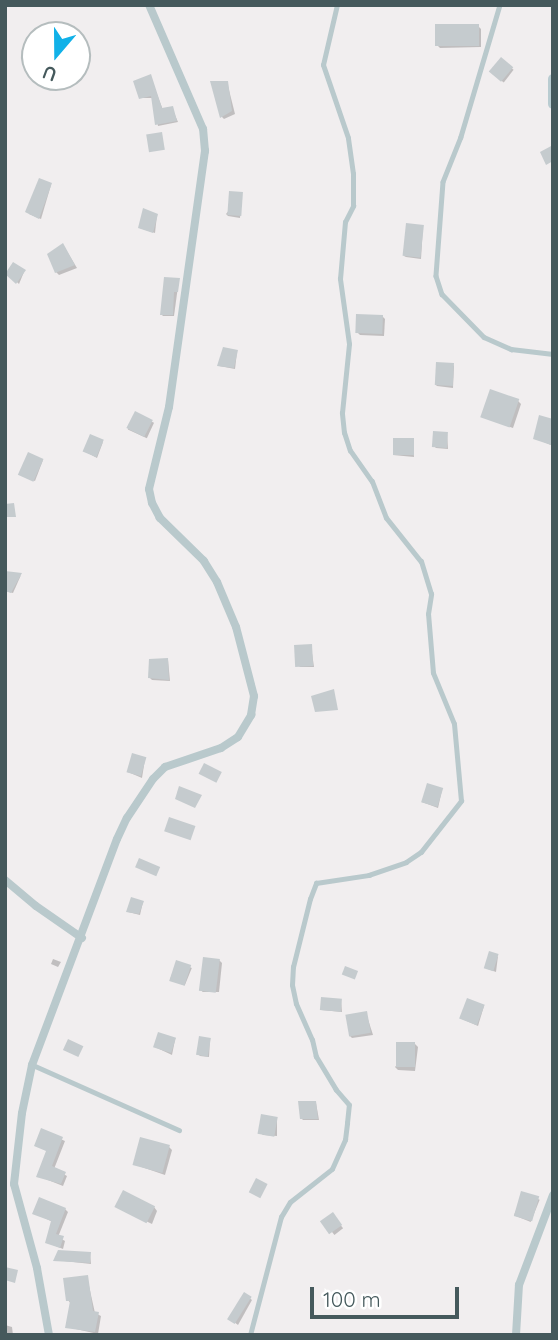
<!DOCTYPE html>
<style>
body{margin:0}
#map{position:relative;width:558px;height:1340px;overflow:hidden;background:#f1eeef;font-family:Quicksand,sans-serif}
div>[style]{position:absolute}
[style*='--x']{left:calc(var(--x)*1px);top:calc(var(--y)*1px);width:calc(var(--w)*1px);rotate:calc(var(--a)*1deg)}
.shadow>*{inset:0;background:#0003;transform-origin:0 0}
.building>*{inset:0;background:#c5cbce;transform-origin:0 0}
.service>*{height:4.5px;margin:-2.25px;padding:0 2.25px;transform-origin:2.25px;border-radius:2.25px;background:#b9c9cc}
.minor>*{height:8px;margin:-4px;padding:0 4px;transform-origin:4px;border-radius:4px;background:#b9c9cc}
.secondary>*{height:10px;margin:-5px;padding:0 5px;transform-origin:5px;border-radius:5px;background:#b9ccd1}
span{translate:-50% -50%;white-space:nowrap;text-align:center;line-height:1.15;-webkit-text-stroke:5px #fff;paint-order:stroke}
.frame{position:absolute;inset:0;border:7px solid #45595c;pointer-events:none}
.north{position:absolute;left:21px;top:21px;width:70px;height:70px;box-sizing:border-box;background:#fff;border:2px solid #b5bdbe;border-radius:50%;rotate:200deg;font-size:19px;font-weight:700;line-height:28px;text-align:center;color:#45595c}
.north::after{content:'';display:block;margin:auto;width:24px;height:32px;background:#11b1e8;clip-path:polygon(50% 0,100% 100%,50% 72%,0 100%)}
.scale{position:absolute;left:310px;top:1287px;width:149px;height:32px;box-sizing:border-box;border:4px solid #45595c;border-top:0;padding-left:9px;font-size:21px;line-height:24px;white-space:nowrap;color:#45595c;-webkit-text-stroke:5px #fff;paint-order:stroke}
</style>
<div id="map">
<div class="shadow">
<div style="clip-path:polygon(478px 26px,481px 29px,481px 47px,440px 48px,437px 45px)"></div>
<div style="left:501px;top:60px;width:16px;height:16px;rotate:38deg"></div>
<div style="clip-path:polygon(150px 76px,163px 110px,172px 108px,178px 122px,158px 126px,153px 98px,140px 98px)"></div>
<div style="clip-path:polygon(227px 82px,235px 114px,224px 119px,222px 117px)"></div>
<div style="clip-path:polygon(51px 185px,41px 219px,29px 214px)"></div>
<div style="clip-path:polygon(242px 194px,240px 218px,228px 216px,226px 214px)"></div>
<div style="clip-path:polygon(157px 215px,155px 233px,140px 228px)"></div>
<div style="clip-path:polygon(423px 226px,421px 259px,406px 257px,404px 256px)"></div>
<div style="clip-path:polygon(63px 245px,77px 268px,59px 275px,56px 272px)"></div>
<div style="clip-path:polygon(24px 272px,19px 284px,7px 273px)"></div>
<div style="clip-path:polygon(179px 279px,174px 316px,163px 316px,162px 315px)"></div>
<div style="clip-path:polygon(382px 316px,385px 319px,384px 336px,360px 335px,357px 332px)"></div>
<div style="clip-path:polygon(237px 352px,235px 369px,219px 366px)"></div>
<div style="clip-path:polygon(454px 365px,453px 388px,437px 386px,435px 384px)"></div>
<div style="clip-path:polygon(518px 401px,521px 404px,513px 428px,483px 417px)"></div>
<div style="left:135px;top:414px;width:21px;height:17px;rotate:25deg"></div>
<div style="clip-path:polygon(553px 421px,553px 446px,535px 438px)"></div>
<div style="clip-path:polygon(447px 433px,448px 449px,436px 448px,434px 446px)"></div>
<div style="clip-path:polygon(413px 440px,414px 457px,393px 455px)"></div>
<div style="clip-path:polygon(103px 442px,97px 458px,86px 452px)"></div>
<div style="clip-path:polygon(43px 460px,35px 481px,19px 474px)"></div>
<div style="clip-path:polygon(21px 575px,13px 593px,5px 591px)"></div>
<div style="clip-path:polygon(311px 646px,314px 667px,300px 667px,298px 665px)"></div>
<div style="clip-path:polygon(168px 660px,170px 681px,152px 680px,150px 678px)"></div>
<div style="clip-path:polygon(145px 759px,142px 778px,128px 772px)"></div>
<div style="clip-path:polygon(442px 790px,438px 808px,422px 802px)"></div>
<div style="clip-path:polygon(143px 902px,140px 915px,128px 912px)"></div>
<div style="clip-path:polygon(498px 956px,496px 972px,488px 969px,486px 968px)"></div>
<div style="clip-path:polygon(53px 959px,61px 962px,58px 967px,51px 964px)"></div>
<div style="clip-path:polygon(219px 960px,222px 963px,219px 992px,202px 992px)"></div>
<div style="left:177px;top:962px;width:16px;height:19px;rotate:22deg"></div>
<div style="clip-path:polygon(341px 1000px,342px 1012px,321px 1010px)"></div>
<div style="clip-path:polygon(484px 1006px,478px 1026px,462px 1019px)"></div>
<div style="clip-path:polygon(366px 1013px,373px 1035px,352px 1038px,349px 1035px)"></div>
<div style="clip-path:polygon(175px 1040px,172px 1055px,155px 1047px)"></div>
<div style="clip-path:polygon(210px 1040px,209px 1057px,200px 1056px,198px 1054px)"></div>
<div style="clip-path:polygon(415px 1044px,418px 1047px,415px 1071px,398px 1070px,395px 1067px)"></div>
<div style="clip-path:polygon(316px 1103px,319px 1120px,303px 1120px,302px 1119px)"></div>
<div style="clip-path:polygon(277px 1118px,277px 1136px,263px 1135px,261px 1133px)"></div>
<div style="clip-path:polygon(42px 1131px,65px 1141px,54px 1169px,67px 1176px,63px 1186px,38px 1176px,47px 1151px)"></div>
<div style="clip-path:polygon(169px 1147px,172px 1150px,165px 1175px,133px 1164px)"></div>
<div style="left:523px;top:1193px;width:18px;height:24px;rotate:22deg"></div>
<div style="clip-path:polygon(117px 1207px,154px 1207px,157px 1211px,152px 1224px)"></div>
<div style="clip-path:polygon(65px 1209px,68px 1212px,58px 1237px,65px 1241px,63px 1249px,46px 1242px,53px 1222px,34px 1213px)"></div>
<div style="left:332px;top:1214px;width:18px;height:11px;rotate:52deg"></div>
<div style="clip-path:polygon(90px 1254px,91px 1264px,55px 1260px)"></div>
<div style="clip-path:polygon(87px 1277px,95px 1313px,101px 1316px,98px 1334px,67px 1327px,71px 1304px,68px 1300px)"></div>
<div style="clip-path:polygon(244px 1294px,252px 1300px,238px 1325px,229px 1318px)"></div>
<div style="clip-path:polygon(5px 1325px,12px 1327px,13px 1335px,5px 1335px)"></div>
</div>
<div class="building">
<div style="left:435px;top:24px;width:44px;height:22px"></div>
<div style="left:501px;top:57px;width:16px;height:19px;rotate:40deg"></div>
<div style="clip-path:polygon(151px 74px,162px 108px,173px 106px,177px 121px,155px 125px,151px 96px,139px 99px,133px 81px)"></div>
<div style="clip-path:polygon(210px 81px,228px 81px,232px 111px,220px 118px)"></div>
<div style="left:162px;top:132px;width:18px;height:16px;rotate:81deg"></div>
<div style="clip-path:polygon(553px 145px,553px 161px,546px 165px,540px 152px)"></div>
<div style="clip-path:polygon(39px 178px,52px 183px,39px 219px,25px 212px)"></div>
<div style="left:229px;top:191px;width:14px;height:24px;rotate:4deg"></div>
<div style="clip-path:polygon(143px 208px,158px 214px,153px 233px,138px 228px)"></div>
<div style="left:406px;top:223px;width:18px;height:33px;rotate:6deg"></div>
<div style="clip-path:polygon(63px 243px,75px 265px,55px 273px,47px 254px)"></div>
<div style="clip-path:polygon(13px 262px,26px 270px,16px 284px,5px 274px)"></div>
<div style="clip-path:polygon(164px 277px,180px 278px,178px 292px,174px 292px,173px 315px,160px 315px)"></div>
<div style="left:356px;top:314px;width:27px;height:19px;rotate:2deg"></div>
<div style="clip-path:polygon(223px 347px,238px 350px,234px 368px,217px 366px)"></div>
<div style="left:436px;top:362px;width:18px;height:23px;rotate:3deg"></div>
<div style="left:490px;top:389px;width:31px;height:30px;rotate:19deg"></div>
<div style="left:135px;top:411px;width:20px;height:19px;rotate:27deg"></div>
<div style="clip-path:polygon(539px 415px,553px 419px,551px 445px,533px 439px)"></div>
<div style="left:433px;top:431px;width:15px;height:16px;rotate:4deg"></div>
<div style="left:90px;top:434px;width:15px;height:19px;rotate:23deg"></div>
<div style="left:393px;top:438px;width:21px;height:17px"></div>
<div style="left:28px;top:452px;width:17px;height:25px;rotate:24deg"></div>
<div style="clip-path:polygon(14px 503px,16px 517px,5px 517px,5px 504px)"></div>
<div style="clip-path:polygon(5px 571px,22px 573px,11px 593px,5px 591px)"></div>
<div style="left:312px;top:644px;width:22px;height:18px;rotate:87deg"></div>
<div style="clip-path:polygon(168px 658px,169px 680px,148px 678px,149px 659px)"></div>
<div style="clip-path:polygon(334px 689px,338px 710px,315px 712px,311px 696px)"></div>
<div style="left:132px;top:753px;width:15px;height:20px;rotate:16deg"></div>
<div style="left:204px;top:763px;width:20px;height:12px;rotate:27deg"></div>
<div style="left:427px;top:783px;width:17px;height:20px;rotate:17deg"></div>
<div style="clip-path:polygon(179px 786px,202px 795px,195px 808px,175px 799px)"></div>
<div style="left:169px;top:817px;width:28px;height:15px;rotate:19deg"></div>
<div style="left:139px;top:858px;width:23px;height:10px;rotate:23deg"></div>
<div style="clip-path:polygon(131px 897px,144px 901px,139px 914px,126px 912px)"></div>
<div style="left:489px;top:951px;width:10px;height:18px;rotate:17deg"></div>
<div style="left:203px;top:957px;width:17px;height:34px;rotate:7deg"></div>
<div style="left:176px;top:960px;width:16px;height:22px;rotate:18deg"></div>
<div style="left:345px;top:966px;width:14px;height:9px;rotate:21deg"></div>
<div style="left:321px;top:997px;width:21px;height:13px;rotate:5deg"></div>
<div style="left:467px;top:998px;width:19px;height:22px;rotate:21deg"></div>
<div style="left:367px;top:1011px;width:22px;height:22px;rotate:80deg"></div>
<div style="left:158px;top:1032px;width:19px;height:16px;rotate:18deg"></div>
<div style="left:199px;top:1036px;width:12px;height:19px;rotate:9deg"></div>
<div style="left:68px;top:1039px;width:17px;height:12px;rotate:25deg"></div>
<div style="left:396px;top:1042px;width:19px;height:25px"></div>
<div style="clip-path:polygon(298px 1101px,316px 1101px,318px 1119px,300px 1119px)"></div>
<div style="left:261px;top:1114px;width:17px;height:20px;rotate:10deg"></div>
<div style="clip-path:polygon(41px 1128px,63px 1137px,52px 1166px,66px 1172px,61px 1184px,36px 1177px,46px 1151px,34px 1146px)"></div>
<div style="left:140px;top:1137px;width:31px;height:29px;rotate:15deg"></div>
<div style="left:256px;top:1178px;width:13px;height:16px;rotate:27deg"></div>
<div style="left:123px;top:1190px;width:36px;height:19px;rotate:27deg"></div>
<div style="left:521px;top:1191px;width:19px;height:26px;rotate:16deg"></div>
<div style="clip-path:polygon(39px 1197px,66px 1208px,56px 1234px,64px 1236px,60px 1248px,45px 1243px,51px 1221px,32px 1214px)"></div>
<div style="left:333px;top:1212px;width:16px;height:16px;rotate:55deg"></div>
<div style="clip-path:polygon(58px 1250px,91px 1252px,90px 1263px,53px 1261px)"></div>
<div style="clip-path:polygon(5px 1267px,18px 1270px,15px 1283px,5px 1280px)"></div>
<div style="clip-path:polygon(88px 1275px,93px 1311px,99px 1312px,95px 1332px,65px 1328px,70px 1301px,66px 1301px,63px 1278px)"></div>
<div style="left:244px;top:1292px;width:9px;height:32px;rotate:32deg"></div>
</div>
<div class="service">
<div style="--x:500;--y:5;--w:138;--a:106.5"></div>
<div style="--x:461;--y:137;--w:48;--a:111.8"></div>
<div style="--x:443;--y:182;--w:94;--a:94.3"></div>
<div style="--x:436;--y:276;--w:19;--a:72"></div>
<div style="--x:442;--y:294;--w:60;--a:45.7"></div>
<div style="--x:484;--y:337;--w:30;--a:24"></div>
<div style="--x:511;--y:349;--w:42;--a:6.8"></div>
<div style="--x:33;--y:1065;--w:160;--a:24"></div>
<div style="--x:250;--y:1335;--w:122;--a:-75.3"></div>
<div style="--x:281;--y:1217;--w:17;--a:-59"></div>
<div style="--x:290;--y:1202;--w:53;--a:-38.2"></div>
<div style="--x:332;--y:1169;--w:32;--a:-66"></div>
<div style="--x:345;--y:1140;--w:17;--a:-83"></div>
<div style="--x:347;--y:1123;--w:18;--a:-84"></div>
<div style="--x:349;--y:1105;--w:20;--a:-131"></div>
<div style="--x:336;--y:1090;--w:39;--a:-121"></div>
<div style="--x:316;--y:1057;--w:17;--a:-103"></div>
<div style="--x:312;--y:1040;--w:39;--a:-114"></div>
<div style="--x:296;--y:1004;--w:19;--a:-102"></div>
<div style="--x:292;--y:985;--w:18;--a:-87"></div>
<div style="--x:293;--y:967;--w:70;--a:-76"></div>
<div style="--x:310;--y:899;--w:17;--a:-69"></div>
<div style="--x:316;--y:883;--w:54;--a:-8.6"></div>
<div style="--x:369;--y:875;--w:39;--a:-19"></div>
<div style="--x:406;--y:862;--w:18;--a:-34"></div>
<div style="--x:421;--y:852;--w:65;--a:-51.9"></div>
<div style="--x:461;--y:801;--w:77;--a:-95.2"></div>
<div style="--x:454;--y:724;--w:55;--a:-112.4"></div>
<div style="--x:433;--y:673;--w:59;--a:-94.8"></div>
<div style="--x:428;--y:614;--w:20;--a:-81"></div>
<div style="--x:431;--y:594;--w:34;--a:-107"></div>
<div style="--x:421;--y:562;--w:56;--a:-128.5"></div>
<div style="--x:386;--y:518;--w:39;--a:-111"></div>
<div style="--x:372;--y:482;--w:38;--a:-125"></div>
<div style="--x:350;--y:451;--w:19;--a:-108"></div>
<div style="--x:344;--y:433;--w:20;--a:-96"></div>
<div style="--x:342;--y:413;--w:69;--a:-84.2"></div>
<div style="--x:349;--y:344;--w:66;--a:-97.9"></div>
<div style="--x:340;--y:279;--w:57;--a:-85"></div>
<div style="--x:345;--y:222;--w:18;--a:-63"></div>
<div style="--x:353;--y:206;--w:32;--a:-90"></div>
<div style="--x:353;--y:174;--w:36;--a:-98"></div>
<div style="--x:348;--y:138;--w:77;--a:-108.9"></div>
<div style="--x:323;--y:65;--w:62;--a:-76.9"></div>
</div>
<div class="minor">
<div style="--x:5;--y:880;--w:40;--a:40"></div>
<div style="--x:36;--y:906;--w:56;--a:34.8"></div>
<div style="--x:49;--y:1335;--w:68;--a:-100.2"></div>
<div style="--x:37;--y:1268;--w:87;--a:-105.3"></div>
<div style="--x:14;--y:1184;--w:71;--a:-83.6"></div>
<div style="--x:22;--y:1113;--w:49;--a:-78.2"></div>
<div style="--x:32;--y:1065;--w:241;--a:-69.4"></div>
<div style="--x:117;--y:839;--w:23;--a:-65"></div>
<div style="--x:127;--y:818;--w:47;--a:-56.3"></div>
<div style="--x:153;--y:779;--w:17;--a:-45"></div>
<div style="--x:165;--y:767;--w:59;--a:-18.7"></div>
<div style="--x:221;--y:748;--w:20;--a:-33"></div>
<div style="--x:238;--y:737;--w:26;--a:-59"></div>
<div style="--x:251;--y:715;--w:19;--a:-81"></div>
<div style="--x:254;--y:696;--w:71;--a:-104.6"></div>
<div style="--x:236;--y:627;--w:49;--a:-112.9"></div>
<div style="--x:217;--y:582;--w:25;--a:-122"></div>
<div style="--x:204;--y:561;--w:62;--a:-135.7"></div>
<div style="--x:160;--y:518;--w:17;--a:-118"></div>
<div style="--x:152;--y:503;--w:14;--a:-102"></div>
<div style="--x:149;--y:489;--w:84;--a:-76.3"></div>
<div style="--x:169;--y:407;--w:259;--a:-82"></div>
<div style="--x:205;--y:151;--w:22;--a:-95"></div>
<div style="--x:203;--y:129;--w:135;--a:-113.5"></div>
<div style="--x:516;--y:1335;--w:50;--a:-86.6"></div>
<div style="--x:519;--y:1285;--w:96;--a:-69.3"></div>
</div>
<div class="secondary">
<div style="--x:553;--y:79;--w:25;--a:90"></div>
</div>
<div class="frame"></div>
<div class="north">U</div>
<div class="scale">100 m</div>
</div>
